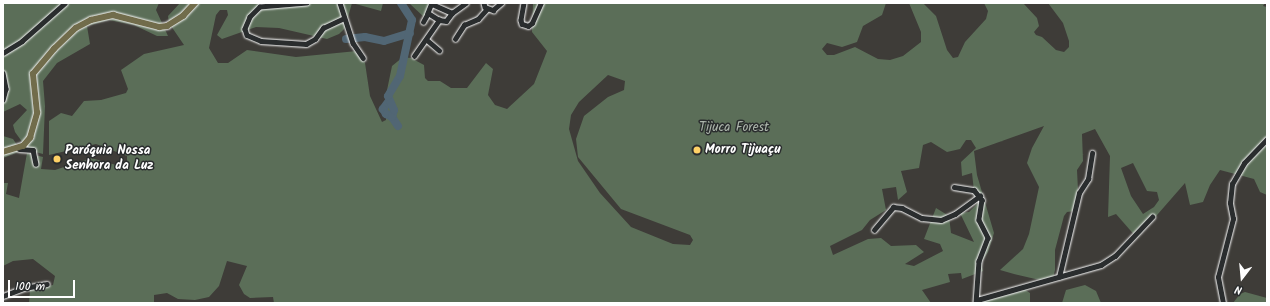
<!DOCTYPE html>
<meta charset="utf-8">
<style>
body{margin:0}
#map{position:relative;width:1270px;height:306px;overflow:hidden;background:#3e3c38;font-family:Kalam,sans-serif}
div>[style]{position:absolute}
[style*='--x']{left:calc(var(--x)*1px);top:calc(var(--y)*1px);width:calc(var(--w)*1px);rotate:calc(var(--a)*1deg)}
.green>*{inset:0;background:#5b6e58}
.river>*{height:8px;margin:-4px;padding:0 4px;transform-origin:4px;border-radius:4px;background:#516674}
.roads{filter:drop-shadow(0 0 1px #fff) drop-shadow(0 0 1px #fff)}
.minor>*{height:4.5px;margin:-2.25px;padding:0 2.25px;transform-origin:2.25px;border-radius:2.25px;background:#2a2d2e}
.major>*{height:5.5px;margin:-2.75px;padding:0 2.75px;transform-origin:2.75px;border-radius:2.75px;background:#716c4b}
.dots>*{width:11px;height:11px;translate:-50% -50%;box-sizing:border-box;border:2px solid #2a2d2e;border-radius:50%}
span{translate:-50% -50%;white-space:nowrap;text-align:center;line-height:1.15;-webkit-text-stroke:3px #2a2d2e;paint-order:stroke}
.park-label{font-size:13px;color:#adb6ac}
.poi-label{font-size:13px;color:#fff;font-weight:700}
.left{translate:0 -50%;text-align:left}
.frame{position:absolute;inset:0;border:4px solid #fff;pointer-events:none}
.north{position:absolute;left:1222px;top:258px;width:40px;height:40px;-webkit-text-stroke:3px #2a2d2e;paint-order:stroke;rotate:196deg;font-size:11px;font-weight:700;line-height:16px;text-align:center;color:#fff}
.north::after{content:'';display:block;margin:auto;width:14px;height:18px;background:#fff;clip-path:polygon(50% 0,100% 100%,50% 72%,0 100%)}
.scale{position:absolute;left:8px;top:280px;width:67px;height:18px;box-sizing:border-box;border:2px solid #fff;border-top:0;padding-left:5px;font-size:12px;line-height:14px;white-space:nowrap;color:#fff;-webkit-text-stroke:3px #2a2d2e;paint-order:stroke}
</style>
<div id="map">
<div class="green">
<div style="clip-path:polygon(3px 3px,159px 3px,156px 10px,168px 36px,157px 36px,134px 25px,109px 20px,87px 26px,90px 44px,57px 63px,43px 81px,45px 106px,43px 154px,28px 150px,15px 132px,13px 125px,27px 110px,20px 104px,3px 112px)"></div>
<div style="clip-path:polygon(evenodd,180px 3px,383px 3px,381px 11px,352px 3px,345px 28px,339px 34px,327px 39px,279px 28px,256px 27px,222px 39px,217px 35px,228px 15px,227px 10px,220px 10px,216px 15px,209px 48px,218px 63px,228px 63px,247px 50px,296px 57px,357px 51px,365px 63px,370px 96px,382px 122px,386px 120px,386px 95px,392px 66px,403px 57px,411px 58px,424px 65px,425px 78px,428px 81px,440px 81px,451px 88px,467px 88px,486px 63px,493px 69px,488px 95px,495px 105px,507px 109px,534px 84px,547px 51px,532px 32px,533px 3px,886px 3px,882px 15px,863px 26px,857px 42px,842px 47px,827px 43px,822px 49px,827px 55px,834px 55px,855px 47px,878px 59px,890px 60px,903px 56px,921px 42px,921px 32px,909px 3px,923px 3px,936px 16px,947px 50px,953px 58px,958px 57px,965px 42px,986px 19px,988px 11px,984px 3px,1024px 4px,1037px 18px,1039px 26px,1034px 32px,1036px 35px,1042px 37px,1056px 50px,1064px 52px,1069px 47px,1069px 41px,1063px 23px,1048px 3px,1265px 3px,1263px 6px,1267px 7px,1267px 195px,1260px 192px,1254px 179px,1220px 170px,1210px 185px,1203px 202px,1190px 205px,1185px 183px,1137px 238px,1116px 214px,1108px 217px,1110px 156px,1095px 129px,1082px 134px,1083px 161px,1077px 170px,1078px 190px,1075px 211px,1067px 212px,1064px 216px,1055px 250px,1055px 270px,1053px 278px,1044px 281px,1014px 274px,1000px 270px,1023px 249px,1029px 234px,1039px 187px,1027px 163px,1032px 148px,1044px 126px,974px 151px,977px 175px,994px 233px,988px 252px,981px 263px,983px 271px,962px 279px,961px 273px,948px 274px,950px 282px,922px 290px,931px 303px,274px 303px,273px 297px,250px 298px,244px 294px,239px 285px,247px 266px,227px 261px,219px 286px,209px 297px,195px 300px,178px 299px,167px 293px,154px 295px,154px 303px,29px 303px,30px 290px,53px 285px,55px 276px,33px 259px,13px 261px,3px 266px,3px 183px,8px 183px,6px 194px,19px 198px,27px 153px,43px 157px,41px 169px,55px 170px,91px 158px,127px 168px,127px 156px,96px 144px,49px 155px,49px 121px,61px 113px,72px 116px,84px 101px,101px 100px,126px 93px,128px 89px,121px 70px,144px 54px,184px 45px,169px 23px,168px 16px,180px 3px,608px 75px,625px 81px,624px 90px,608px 97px,584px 116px,576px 139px,578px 157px,621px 209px,690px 235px,693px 240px,690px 245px,673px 244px,631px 227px,600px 193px,578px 161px,569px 129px,571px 115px,579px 102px,608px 75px,180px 3px,966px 140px,971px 140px,976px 148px,961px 162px,962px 176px,972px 173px,974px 191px,981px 200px,969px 212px,960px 213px,974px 242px,951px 233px,949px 216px,936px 208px,924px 239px,940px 244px,943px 251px,914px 266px,905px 264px,924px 252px,916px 245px,891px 246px,881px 238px,868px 239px,833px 255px,830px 246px,862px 230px,870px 220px,886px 210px,882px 189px,896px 187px,898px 200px,907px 192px,901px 171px,919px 168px,923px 145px,931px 142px,947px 152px,960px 149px,966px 140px,180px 3px,1133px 163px,1147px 191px,1157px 192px,1159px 200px,1154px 207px,1143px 214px,1131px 196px,1121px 168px,1133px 163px)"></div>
<div style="clip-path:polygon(409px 3px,432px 3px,425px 18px)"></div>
<div style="clip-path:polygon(3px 136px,13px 139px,21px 151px,3px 158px)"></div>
<div style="clip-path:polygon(1085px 285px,1096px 291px,1101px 303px,1062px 303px,1066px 290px)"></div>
<div style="clip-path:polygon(1024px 289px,1030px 293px,1030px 303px,975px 303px)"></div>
<div style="clip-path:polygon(1245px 292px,1267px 298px,1267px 303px,1233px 303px,1240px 294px)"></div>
</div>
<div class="river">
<div style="--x:346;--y:39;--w:19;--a:-6"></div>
<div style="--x:365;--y:37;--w:19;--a:12"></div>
<div style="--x:384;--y:41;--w:27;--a:-17"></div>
<div style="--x:388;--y:102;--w:9;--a:126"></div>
<div style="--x:383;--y:109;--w:6;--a:59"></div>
<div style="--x:386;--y:114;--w:7;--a:27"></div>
<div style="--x:398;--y:126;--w:11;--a:-124"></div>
<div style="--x:392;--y:117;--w:7;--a:-74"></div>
<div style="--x:394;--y:110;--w:15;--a:-113"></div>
<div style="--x:388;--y:96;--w:23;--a:-59"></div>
<div style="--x:400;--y:76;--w:57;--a:-77.9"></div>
<div style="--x:412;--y:20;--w:20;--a:-123"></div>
</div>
<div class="roads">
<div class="minor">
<div style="--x:307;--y:3;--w:47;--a:175.1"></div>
<div style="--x:260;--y:7;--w:14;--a:135"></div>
<div style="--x:250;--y:17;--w:13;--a:113"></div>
<div style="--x:245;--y:29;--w:6;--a:72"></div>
<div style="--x:247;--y:35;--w:15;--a:23"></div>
<div style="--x:261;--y:41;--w:45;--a:3.8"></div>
<div style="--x:306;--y:44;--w:10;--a:-29"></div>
<div style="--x:315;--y:39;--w:14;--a:-54"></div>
<div style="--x:323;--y:28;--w:23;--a:-25"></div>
<div style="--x:340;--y:3;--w:42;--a:72"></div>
<div style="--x:353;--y:43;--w:18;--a:56"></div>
<div style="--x:432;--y:3;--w:11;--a:112"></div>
<div style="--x:428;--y:13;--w:13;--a:32"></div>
<div style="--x:484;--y:3;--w:4;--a:76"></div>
<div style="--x:485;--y:7;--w:9;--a:21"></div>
<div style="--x:493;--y:10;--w:11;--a:-41"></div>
<div style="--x:524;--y:3;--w:17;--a:100"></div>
<div style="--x:521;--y:20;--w:4;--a:76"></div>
<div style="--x:522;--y:24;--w:6;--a:18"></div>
<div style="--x:528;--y:26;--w:5;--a:-37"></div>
<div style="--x:532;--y:23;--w:22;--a:-66"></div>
<div style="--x:432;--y:4;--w:22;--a:24"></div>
<div style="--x:423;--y:22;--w:10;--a:-61"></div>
<div style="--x:455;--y:39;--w:17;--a:-57"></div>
<div style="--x:464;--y:25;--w:15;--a:-23"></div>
<div style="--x:478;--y:19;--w:13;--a:-48"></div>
<div style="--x:427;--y:40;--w:16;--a:40"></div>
<div style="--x:3;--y:53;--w:22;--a:-32"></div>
<div style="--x:22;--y:41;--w:57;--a:-41.5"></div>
<div style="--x:414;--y:56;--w:44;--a:-55.2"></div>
<div style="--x:439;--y:20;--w:7;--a:8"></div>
<div style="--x:446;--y:21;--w:10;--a:-53"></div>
<div style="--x:452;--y:13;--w:17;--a:-36"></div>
<div style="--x:3;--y:73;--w:16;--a:79"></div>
<div style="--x:6;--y:89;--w:11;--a:105"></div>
<div style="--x:19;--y:149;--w:14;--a:4"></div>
<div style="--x:33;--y:150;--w:14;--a:78"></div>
<div style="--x:954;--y:187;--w:20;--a:9"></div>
<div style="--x:974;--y:190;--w:13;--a:51"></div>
<div style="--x:982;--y:200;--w:20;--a:99"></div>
<div style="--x:979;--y:220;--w:20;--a:63"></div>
<div style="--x:988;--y:238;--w:25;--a:111"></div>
<div style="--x:979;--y:261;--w:42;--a:94.1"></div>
<div style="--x:874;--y:230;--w:30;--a:-50"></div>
<div style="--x:893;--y:207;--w:9;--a:6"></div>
<div style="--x:902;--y:208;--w:22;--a:27"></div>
<div style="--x:922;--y:218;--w:19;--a:6"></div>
<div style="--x:941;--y:220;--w:15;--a:-23"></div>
<div style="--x:955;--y:214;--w:31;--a:-36"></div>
<div style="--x:1059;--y:277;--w:86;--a:-76.6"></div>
<div style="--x:1079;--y:193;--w:17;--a:-57"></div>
<div style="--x:1088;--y:179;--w:26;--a:-81"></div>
<div style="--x:3;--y:296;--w:22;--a:-21"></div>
<div style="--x:24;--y:288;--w:23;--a:-10"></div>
<div style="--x:977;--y:300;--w:129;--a:-15.8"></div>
<div style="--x:1101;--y:265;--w:17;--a:-33"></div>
<div style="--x:1115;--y:256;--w:54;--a:-46.5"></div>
<div style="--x:1223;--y:303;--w:26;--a:-101"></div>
<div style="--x:1218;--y:277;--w:60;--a:-75.5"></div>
<div style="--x:1233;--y:219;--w:16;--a:-101"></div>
<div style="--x:1230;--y:203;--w:19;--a:-84"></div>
<div style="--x:1232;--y:184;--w:24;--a:-60"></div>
<div style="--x:1244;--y:163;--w:33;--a:-46"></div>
</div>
<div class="major">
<div style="--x:3;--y:152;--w:21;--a:-17"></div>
<div style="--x:23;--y:146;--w:11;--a:-49"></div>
<div style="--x:30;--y:138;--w:26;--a:-74"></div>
<div style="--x:37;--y:113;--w:39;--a:-96"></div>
<div style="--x:33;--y:74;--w:33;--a:-50"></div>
<div style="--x:54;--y:49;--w:30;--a:-44"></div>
<div style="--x:76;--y:28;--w:17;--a:-28"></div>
<div style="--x:91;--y:20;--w:23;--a:-13"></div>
<div style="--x:113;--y:15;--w:48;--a:14.6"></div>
<div style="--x:159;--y:27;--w:8;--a:-7"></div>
<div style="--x:167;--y:26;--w:19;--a:-32"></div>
<div style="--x:183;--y:16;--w:18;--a:-47"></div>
</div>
</div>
<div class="dots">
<div style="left:697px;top:150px;background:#ffd166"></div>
<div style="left:57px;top:159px;background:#ffd166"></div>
</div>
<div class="park-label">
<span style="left:734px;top:128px">Tijuca Forest</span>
</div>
<div class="poi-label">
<span class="left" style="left:705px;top:150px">Morro Tijuaçu</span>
<span class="left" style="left:65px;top:159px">Paróquia Nossa<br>Senhora da Luz</span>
</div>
<div class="frame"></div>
<div class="north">N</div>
<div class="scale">100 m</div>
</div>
